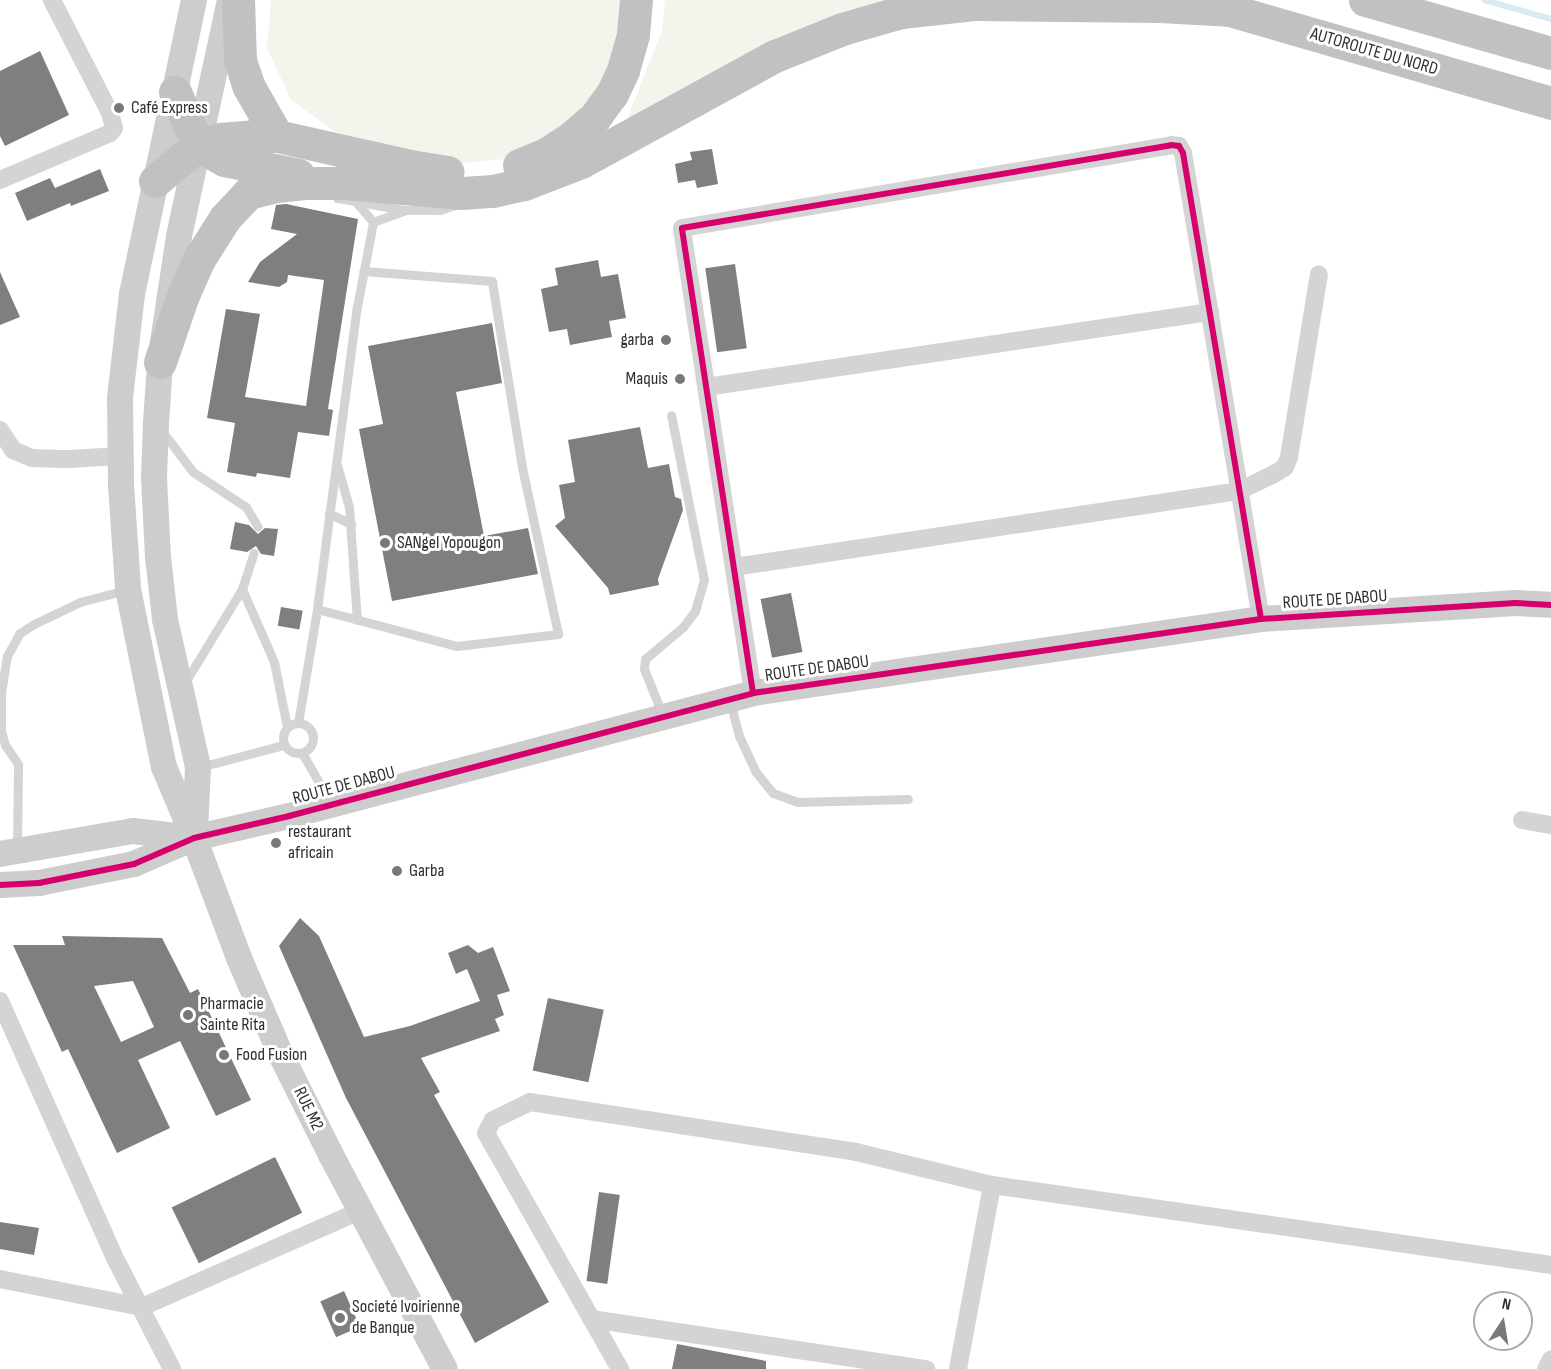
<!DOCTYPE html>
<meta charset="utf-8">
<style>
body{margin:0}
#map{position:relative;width:1551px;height:1369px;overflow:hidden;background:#fff;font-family:"Sofia Sans Condensed",sans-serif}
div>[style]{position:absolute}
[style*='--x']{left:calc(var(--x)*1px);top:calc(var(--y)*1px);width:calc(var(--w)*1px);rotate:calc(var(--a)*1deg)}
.green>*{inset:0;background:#f2f5ec}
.stream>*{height:6px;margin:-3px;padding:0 3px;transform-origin:3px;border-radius:3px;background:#d8ebf3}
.building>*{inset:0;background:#7f7f7f;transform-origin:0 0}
.lane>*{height:9px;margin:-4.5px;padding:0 4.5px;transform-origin:4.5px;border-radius:4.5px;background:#d4d4d4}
.lane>.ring{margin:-4.5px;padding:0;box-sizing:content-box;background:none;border:9px solid #d4d4d4;border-radius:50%}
.street>*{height:18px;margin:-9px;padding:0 9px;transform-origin:9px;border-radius:9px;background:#d4d4d4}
.secondary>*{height:26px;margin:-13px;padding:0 13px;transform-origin:13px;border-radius:13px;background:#cdcdcd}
.highway>*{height:33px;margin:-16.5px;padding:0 16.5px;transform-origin:16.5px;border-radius:16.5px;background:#c1c1c1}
.cycleway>*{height:6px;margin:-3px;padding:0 3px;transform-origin:3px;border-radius:3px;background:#d6006c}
.dots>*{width:16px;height:16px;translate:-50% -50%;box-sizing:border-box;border:3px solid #fff;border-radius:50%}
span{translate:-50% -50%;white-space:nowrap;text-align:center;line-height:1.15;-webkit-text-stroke:6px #fff;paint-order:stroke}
.street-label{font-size:18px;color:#2f2f2f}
.poi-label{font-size:18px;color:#2f2f2f}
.left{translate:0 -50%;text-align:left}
.right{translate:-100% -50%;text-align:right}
.north{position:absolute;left:1473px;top:1291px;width:60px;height:60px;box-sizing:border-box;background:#fff;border:2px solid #acacac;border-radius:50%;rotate:12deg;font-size:16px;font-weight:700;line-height:24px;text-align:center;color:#2f2f2f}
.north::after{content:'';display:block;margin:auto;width:21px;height:27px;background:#787878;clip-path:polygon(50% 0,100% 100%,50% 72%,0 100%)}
</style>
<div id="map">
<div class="green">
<div style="clip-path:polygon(271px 0,629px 0,625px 37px,584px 115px,505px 159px,455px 164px,382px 147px,334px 131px,291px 100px,267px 48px)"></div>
<div style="clip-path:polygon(665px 0,893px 0,625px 125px,662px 30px)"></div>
</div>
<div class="stream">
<div style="--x:1484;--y:0;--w:70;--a:15.8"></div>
</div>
<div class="building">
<div style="clip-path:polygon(40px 51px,69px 115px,5px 146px,0 136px,0 71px)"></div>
<div style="clip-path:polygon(712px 149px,718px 184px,697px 188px,695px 180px,678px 183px,675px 164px,692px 160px,690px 152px)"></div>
<div style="clip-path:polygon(100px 169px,109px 191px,71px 206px,70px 203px,27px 221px,15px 193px,50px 178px,55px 188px)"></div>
<div style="clip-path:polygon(286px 204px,358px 219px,328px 409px,333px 410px,329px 436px,298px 432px,290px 478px,257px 473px,256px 477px,227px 472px,235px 423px,207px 418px,226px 309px,260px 314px,245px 397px,306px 406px,324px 280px,288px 275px,287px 282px,279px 287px,248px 282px,260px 262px,297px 234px,271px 229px,276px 205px)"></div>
<div style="clip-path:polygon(598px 260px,601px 277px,618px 274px,626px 318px,609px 321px,612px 337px,570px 345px,567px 329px,549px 332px,541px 289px,558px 285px,555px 268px)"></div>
<div style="left:735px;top:264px;width:85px;height:30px;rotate:82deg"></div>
<div style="clip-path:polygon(0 272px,20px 317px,0 325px)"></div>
<div style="clip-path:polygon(492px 323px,502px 383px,456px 392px,484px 536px,528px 528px,538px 574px,392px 601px,359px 429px,383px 424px,368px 346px)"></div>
<div style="clip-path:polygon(640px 427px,648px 468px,669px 464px,675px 497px,681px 499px,683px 510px,658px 579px,659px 585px,610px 595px,608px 588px,555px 526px,565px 518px,559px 485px,575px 482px,568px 440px)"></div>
<div style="clip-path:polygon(235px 522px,249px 525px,258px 534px,265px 528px,278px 529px,274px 556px,261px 554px,256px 546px,247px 552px,230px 549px)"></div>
<div style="left:791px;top:593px;width:60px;height:31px;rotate:79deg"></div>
<div style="left:281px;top:607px;width:22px;height:19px;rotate:10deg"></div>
<div style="clip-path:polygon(300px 918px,319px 936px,364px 1037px,410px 1026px,480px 1001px,467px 969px,456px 974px,448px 953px,468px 945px,478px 953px,493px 947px,510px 991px,497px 995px,504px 1015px,495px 1019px,500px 1031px,421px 1058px,440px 1092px,434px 1095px,549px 1302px,475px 1343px,346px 1098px,279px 946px)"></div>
<div style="clip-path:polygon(evenodd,62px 936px,162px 938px,190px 993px,198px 989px,251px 1100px,216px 1116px,180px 1041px,138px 1060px,170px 1128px,117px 1153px,68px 1049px,62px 1052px,13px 945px,65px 945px,62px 936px,133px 981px,154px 1027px,121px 1042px,94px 986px,133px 981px)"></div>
<div style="left:548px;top:998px;width:57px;height:74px;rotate:12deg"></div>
<div style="left:275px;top:1157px;width:62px;height:115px;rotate:64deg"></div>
<div style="left:599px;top:1192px;width:21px;height:90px;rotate:8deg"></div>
<div style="clip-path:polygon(0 1222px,39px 1228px,34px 1255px,0 1249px)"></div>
<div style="left:344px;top:1291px;width:39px;height:26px;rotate:66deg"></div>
<div style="clip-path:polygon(677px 1344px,766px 1361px,766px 1369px,672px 1369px)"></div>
</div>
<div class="lane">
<div style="--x:337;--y:198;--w:18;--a:9"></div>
<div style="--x:355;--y:201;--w:28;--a:49"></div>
<div style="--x:355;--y:201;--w:49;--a:10.6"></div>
<div style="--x:373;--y:222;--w:35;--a:-20"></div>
<div style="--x:406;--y:210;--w:34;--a:0"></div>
<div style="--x:440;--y:210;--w:18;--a:-19"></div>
<div style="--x:162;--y:431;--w:51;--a:52.9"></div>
<div style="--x:193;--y:472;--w:64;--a:33.4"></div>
<div style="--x:246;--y:507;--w:23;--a:59"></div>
<div style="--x:337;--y:465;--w:44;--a:74.1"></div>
<div style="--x:349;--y:507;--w:113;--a:86"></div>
<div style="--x:329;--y:513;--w:25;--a:27"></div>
<div style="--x:242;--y:589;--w:80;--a:66.3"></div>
<div style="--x:274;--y:662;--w:66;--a:78.7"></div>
<div style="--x:317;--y:609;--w:145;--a:14.8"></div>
<div style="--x:457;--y:646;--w:102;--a:-6.8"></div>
<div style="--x:558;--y:634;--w:171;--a:-102.2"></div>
<div style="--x:522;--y:467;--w:188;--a:-99.2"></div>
<div style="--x:492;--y:281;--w:129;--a:-175.6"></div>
<div style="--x:184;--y:684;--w:111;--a:-58.6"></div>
<div style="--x:242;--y:589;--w:38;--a:-72"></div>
<div style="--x:730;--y:702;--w:35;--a:75"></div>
<div style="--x:739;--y:736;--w:38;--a:65"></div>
<div style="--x:755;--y:771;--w:28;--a:51"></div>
<div style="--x:773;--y:793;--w:27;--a:20"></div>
<div style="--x:798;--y:802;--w:110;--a:-1.6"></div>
<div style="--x:663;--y:716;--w:51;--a:-112"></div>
<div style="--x:644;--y:669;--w:10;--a:-84"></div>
<div style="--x:645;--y:659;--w:50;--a:-40.1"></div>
<div style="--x:683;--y:627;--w:20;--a:-53"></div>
<div style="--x:695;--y:611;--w:32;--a:-74"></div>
<div style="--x:704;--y:580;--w:168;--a:-101.3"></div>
<div class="ring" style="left:283px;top:723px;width:21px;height:21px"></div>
<div style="--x:298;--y:723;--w:116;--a:-80.5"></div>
<div style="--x:317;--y:609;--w:305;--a:-82.5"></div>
<div style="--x:357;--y:307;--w:86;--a:-79.3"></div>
<div style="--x:302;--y:753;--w:58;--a:59.9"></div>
<div style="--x:200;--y:767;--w:87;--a:-14.7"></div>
<div style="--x:17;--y:849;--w:85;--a:-89.3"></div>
<div style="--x:18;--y:764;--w:23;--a:-124"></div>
<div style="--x:5;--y:745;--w:15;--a:-106"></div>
<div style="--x:1;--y:731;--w:38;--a:-90"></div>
<div style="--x:1;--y:693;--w:37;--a:-81"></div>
<div style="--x:7;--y:656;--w:26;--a:-61"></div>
<div style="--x:20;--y:633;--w:17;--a:-33"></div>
<div style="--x:34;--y:624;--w:51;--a:-25.6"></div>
<div style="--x:80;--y:602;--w:48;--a:-14.6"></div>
</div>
<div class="street">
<div style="--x:0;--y:180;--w:120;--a:-23.1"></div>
<div style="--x:110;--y:133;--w:6;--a:-51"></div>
<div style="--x:114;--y:128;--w:16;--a:-105"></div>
<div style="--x:110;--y:113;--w:127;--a:-117.2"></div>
<div style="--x:706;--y:387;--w:510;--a:-8.46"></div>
<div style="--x:0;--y:430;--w:24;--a:57"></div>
<div style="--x:13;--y:450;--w:21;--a:23"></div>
<div style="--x:32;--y:458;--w:37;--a:2"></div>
<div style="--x:69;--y:459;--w:51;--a:-3.4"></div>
<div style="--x:734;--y:567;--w:511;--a:-8.56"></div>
<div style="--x:1239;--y:491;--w:39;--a:-26"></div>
<div style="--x:1274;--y:474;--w:13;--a:-32"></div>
<div style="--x:1285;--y:467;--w:11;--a:-68"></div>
<div style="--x:1289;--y:457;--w:185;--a:-80.7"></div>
<div style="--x:753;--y:693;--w:470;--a:-98.7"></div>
<div style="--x:682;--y:228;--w:496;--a:-9.6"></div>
<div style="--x:1171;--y:145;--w:8;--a:7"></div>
<div style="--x:1179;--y:146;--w:8;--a:60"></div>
<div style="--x:1183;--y:153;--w:472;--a:80.5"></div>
<div style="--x:1522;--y:820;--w:29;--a:10"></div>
<div style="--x:0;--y:1001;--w:286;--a:65.9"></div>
<div style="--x:117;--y:1262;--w:120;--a:62.8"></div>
<div style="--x:0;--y:1279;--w:145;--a:11.2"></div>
<div style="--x:142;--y:1307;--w:238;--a:-23.8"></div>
<div style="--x:591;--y:1319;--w:339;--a:8.5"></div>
<div style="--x:620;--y:1369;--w:271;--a:-119.6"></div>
<div style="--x:486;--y:1133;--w:15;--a:-62"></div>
<div style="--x:493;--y:1120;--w:41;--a:-25.9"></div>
<div style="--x:530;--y:1102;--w:330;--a:8.7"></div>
<div style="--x:856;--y:1152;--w:140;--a:13.6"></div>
<div style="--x:992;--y:1185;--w:565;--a:8.14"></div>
<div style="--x:958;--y:1369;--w:187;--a:-79.5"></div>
<div style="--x:1546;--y:1369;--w:11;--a:-63"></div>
</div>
<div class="secondary">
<div style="--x:194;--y:0;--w:300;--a:101.9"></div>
<div style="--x:132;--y:294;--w:105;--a:96.6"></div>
<div style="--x:120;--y:398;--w:87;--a:89.3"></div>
<div style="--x:121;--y:485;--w:104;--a:86.1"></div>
<div style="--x:128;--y:589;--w:182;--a:78.6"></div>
<div style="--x:164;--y:767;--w:77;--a:67.1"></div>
<div style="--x:194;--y:838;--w:128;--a:69.4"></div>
<div style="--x:239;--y:958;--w:106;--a:66.6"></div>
<div style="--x:281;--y:1055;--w:112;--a:63.4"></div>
<div style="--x:331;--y:1155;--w:242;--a:62"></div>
<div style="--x:195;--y:831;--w:64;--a:-87.3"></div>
<div style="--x:198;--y:767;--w:152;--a:-102.6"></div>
<div style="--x:165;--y:619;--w:62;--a:-96.4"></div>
<div style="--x:158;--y:557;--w:78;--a:-92.9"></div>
<div style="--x:154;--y:479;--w:56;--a:-88"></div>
<div style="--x:156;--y:423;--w:61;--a:-86.2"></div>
<div style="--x:160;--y:362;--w:127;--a:-81.4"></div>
<div style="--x:179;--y:236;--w:241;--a:-77.8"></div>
<div style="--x:0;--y:854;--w:135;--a:-9.8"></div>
<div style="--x:133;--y:831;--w:61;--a:6.5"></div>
<div style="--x:0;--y:885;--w:39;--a:-3"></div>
<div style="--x:39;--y:883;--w:97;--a:-11.3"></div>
<div style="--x:134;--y:864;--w:65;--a:-23.4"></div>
<div style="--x:194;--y:838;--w:98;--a:-13"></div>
<div style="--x:289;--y:816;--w:480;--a:-14.8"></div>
<div style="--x:753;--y:693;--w:513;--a:-8.29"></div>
<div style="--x:1261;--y:619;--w:255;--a:-3.6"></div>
<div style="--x:1515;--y:603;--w:36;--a:3"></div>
</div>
<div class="highway">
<div style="--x:238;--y:0;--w:60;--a:88.1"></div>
<div style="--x:240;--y:60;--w:28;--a:72"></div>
<div style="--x:249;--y:87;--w:56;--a:60.3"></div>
<div style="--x:1365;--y:0;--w:193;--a:15.9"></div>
<div style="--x:1212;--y:5;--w:353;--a:16.1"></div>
<div style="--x:175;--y:92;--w:58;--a:66.5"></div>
<div style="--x:198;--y:145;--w:30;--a:30"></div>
<div style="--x:224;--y:160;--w:76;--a:11.3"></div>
<div style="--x:519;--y:165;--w:29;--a:-22"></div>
<div style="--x:546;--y:154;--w:31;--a:-33"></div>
<div style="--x:572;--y:137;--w:30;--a:-41"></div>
<div style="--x:595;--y:117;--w:29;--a:-54"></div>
<div style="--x:612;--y:94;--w:26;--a:-65"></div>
<div style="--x:623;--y:70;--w:37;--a:-74"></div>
<div style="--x:633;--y:34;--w:34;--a:-85"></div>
<div style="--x:155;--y:181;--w:56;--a:-39.9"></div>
<div style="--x:198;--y:145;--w:24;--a:-15"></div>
<div style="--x:221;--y:139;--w:32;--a:-5"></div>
<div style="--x:253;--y:136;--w:24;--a:0"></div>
<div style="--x:277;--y:136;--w:136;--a:12.7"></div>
<div style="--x:410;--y:166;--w:38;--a:9"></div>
<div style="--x:160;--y:362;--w:71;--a:-71.1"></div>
<div style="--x:183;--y:295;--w:39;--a:-66"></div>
<div style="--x:199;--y:259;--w:49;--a:-57.6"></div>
<div style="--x:225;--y:218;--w:34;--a:-47"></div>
<div style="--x:248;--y:193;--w:29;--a:-14"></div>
<div style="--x:276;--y:186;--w:31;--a:-6"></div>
<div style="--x:307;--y:183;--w:38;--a:0"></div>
<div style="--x:345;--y:183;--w:117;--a:4.9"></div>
<div style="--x:462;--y:193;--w:31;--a:-4"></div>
<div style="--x:493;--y:191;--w:32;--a:-13"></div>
<div style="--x:524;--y:184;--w:61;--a:-21.1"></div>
<div style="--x:581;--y:162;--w:221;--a:-28.7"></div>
<div style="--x:775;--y:56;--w:72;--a:-21.9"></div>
<div style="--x:842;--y:29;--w:61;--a:-16.1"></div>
<div style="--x:901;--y:12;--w:73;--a:-6.3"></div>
<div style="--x:974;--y:4;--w:186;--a:0.6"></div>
<div style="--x:1160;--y:6;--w:73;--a:3.1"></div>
</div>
<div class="cycleway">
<div style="--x:753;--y:693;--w:470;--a:-98.7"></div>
<div style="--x:682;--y:228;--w:496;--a:-9.6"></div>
<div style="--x:1171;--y:145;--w:8;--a:7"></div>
<div style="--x:1179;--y:146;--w:8;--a:60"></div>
<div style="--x:1183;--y:153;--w:472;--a:80.5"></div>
<div style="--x:0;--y:885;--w:39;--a:-3"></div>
<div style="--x:39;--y:883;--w:97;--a:-11.3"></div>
<div style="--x:134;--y:864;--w:65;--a:-23.4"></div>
<div style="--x:194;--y:838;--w:98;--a:-13"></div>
<div style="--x:289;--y:816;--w:480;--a:-14.8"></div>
<div style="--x:753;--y:693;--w:513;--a:-8.29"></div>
<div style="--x:1261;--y:619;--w:255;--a:-3.6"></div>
<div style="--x:1515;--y:603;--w:36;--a:3"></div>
</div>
<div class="dots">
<div style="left:119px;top:108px;background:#787878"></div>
<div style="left:666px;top:340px;background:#787878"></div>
<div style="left:680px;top:379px;background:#787878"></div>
<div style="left:385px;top:543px;background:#787878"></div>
<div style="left:276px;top:843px;background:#787878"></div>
<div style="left:397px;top:871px;background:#787878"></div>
<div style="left:188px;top:1015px;background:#787878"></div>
<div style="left:224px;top:1055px;background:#787878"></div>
<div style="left:340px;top:1318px;background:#787878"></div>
</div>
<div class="street-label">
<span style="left:1374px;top:52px;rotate:16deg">AUTOROUTE DU NORD</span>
<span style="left:1335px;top:600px;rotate:-4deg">ROUTE DE DABOU</span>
<span style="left:817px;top:669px;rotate:-8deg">ROUTE DE DABOU</span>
<span style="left:344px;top:786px;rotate:-15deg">ROUTE DE DABOU</span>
<span style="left:308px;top:1109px;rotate:64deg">RUE M2</span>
</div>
<div class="poi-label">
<span class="left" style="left:131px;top:108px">Café Express</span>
<span class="right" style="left:654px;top:340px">garba</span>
<span class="right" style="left:668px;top:379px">Maquis</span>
<span class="left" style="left:397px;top:543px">SANgel Yopougon</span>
<span class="left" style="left:288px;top:843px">restaurant<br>africain</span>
<span class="left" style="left:409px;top:871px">Garba</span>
<span class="left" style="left:200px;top:1015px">Pharmacie<br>Sainte Rita</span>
<span class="left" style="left:236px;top:1055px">Food Fusion</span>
<span class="left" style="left:352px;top:1318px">Societé Ivoirienne<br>de Banque</span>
</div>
<div class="north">N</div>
</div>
